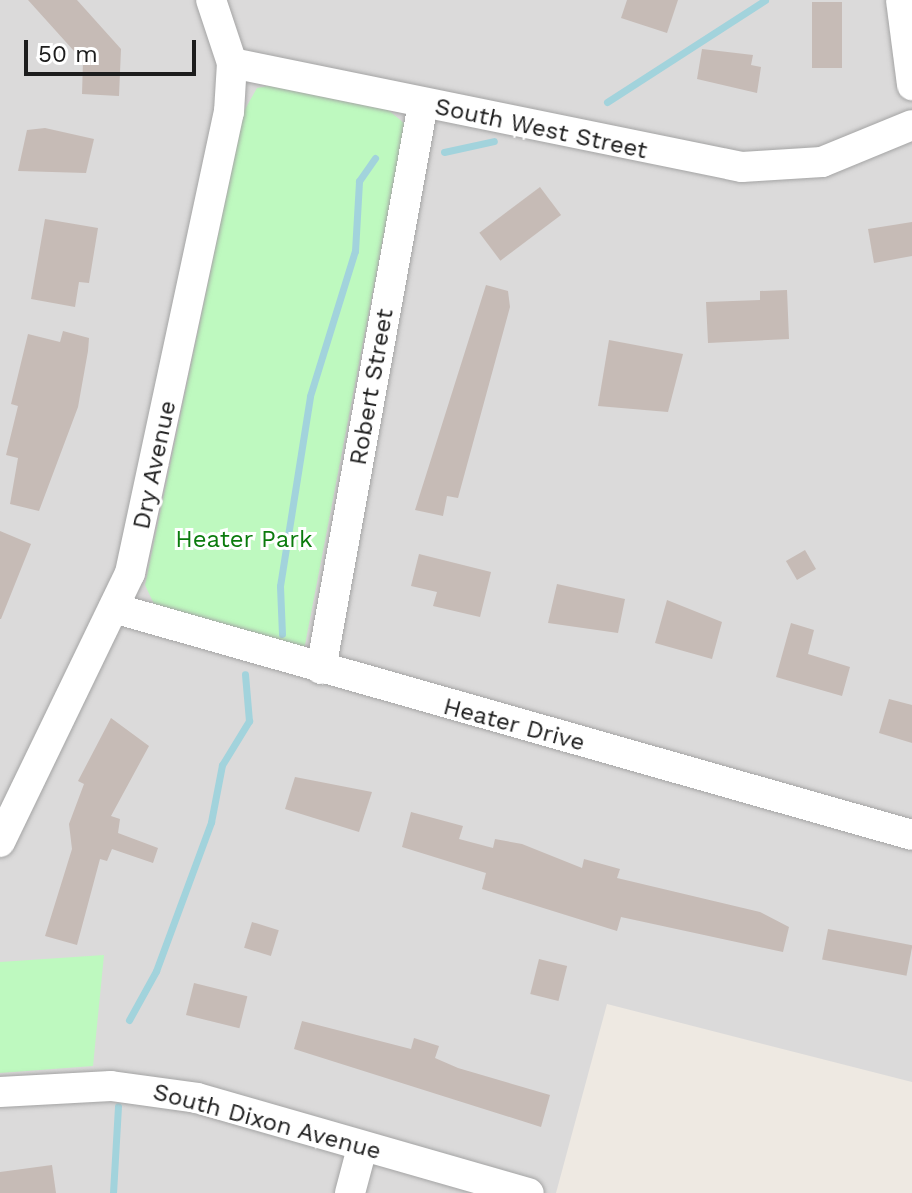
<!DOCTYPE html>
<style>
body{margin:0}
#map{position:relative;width:912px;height:1193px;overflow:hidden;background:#eee9e2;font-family:"Work Sans",sans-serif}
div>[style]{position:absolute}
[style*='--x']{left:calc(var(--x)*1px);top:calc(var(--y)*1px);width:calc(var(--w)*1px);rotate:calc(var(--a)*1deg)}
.residential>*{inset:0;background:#dbdada}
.park>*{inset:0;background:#bef9bf}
.stream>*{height:7px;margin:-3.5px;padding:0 3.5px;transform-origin:3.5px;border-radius:3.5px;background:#a2d3dc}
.building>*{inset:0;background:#c6bbb6;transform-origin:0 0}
.roads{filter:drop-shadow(0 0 2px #a4a4a4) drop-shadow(0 0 2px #a4a4a4)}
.minor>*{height:30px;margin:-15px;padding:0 15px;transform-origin:15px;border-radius:15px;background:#fff}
span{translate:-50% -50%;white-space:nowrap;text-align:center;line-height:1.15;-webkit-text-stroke:6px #fff;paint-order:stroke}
.street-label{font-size:24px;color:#1d1d1d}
.park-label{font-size:24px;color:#0b7b0d}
.scale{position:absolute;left:24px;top:40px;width:172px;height:36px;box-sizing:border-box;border:4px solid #1d1d1d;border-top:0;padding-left:10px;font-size:24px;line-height:28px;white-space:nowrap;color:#1d1d1d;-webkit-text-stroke:6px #fff;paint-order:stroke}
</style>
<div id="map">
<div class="residential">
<div style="clip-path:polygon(0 0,912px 0,912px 1082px,607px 1004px,556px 1193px,0 1193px)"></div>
</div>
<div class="park">
<div style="clip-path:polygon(272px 85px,386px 108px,405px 124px,304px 650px,154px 604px,145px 585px,244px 111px,257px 88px)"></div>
<div style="clip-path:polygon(104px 955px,93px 1066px,0 1073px,0 962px)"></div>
</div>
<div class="stream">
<div style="--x:607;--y:102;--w:188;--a:-32.8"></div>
<div style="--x:444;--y:152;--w:51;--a:-12.4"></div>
<div style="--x:282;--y:634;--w:48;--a:-92.4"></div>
<div style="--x:280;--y:586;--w:192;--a:-81"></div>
<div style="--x:310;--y:396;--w:152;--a:-72.8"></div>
<div style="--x:355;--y:251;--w:70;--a:-86.7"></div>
<div style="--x:359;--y:181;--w:28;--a:-55"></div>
<div style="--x:129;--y:1020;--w:56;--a:-61.1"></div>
<div style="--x:156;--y:971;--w:159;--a:-69.7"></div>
<div style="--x:211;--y:822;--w:58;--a:-79.1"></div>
<div style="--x:222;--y:765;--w:52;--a:-58.5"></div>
<div style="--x:249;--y:721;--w:47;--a:-94.9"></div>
<div style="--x:113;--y:1193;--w:87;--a:-86.7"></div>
</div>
<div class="building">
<div style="clip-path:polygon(28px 0,77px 0,121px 49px,119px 96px,82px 94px,83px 61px)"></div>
<div style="clip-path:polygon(627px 0,678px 0,667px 33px,621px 18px)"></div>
<div style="left:812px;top:2px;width:30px;height:66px"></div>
<div style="clip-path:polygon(702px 49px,753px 55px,751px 65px,761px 67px,757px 93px,697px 79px)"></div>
<div style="clip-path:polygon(45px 128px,94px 139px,86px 173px,18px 171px,27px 130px)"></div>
<div style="left:540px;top:187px;width:35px;height:76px;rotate:53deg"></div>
<div style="clip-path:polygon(45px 219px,98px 228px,89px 283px,79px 282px,75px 307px,31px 299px)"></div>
<div style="clip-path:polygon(912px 222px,912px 256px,874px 263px,868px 229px)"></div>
<div style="clip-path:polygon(486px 285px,508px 291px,510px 307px,458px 498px,447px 496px,443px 516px,415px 510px)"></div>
<div style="clip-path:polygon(787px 290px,789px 339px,708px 343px,706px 302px,760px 300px,760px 291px)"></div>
<div style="clip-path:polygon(63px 331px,89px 338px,88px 351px,78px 407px,39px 511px,10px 504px,18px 458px,6px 455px,18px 406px,11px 404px,28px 334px,60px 342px)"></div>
<div style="clip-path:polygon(609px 340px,683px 354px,668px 412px,598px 406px)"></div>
<div style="clip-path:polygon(0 531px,31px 544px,1px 619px,0 619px)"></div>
<div style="left:805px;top:550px;width:22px;height:22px;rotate:60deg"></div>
<div style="clip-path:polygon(419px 554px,491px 572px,480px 617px,433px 606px,437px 592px,411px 586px)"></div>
<div style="clip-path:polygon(557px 584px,625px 599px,618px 633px,548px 623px)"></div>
<div style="clip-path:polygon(667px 600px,722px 622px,712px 659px,655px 643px)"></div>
<div style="clip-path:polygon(791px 623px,814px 630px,808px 654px,850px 667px,842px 696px,776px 677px)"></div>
<div style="clip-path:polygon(889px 699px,912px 705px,912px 743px,879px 733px)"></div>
<div style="clip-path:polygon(111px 718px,149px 746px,111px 816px,120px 819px,118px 833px,158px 848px,153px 863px,112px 849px,107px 861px,100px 859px,77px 945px,45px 936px,72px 849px,69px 824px,84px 784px,78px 781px)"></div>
<div style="clip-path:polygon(295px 777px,372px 792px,359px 832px,285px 809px)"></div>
<div style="clip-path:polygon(411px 812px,463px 826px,459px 839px,493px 848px,495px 839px,522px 844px,582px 868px,584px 859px,620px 869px,617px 878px,760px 912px,789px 927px,783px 952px,621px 917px,617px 931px,482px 889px,486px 873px,402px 847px)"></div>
<div style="left:252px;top:922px;width:28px;height:27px;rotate:17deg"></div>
<div style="left:828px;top:929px;width:86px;height:31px;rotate:11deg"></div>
<div style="left:539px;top:959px;width:29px;height:36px;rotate:14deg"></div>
<div style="left:194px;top:983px;width:55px;height:33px;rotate:14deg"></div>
<div style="clip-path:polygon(302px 1021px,411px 1049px,414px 1038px,439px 1046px,435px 1058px,458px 1068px,550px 1095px,541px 1127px,294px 1049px)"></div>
<div style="clip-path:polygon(52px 1165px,56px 1193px,0 1193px,0 1172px)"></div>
</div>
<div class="roads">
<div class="minor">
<div style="--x:901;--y:0;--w:86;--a:82.6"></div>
<div style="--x:232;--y:63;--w:520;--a:11.53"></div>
<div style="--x:742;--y:167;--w:80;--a:-3.6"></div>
<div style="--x:822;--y:162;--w:97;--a:-22.3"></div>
<div style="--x:117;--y:609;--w:826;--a:15.87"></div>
<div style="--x:321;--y:669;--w:574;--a:-79.77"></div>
<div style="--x:0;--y:842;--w:299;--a:-64.2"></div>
<div style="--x:130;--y:573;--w:472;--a:-77.9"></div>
<div style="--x:229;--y:112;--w:49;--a:-86.5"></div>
<div style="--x:232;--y:63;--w:66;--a:-108.4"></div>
<div style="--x:0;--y:1092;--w:111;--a:-3.1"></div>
<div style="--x:111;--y:1086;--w:87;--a:7.9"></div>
<div style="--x:197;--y:1098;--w:345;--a:16"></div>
<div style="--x:350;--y:1193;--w:47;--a:-75.1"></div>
</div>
</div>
<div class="street-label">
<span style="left:541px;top:129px;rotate:12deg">South West Street</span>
<span style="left:372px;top:387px;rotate:-80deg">Robert Street</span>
<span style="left:155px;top:465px;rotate:-78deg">Dry Avenue</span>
<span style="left:514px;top:725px;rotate:15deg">Heater Drive</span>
<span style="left:267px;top:1122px;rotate:15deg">South Dixon Avenue</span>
</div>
<div class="park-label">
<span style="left:244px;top:540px">Heater Park</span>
</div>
<div class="scale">50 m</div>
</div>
